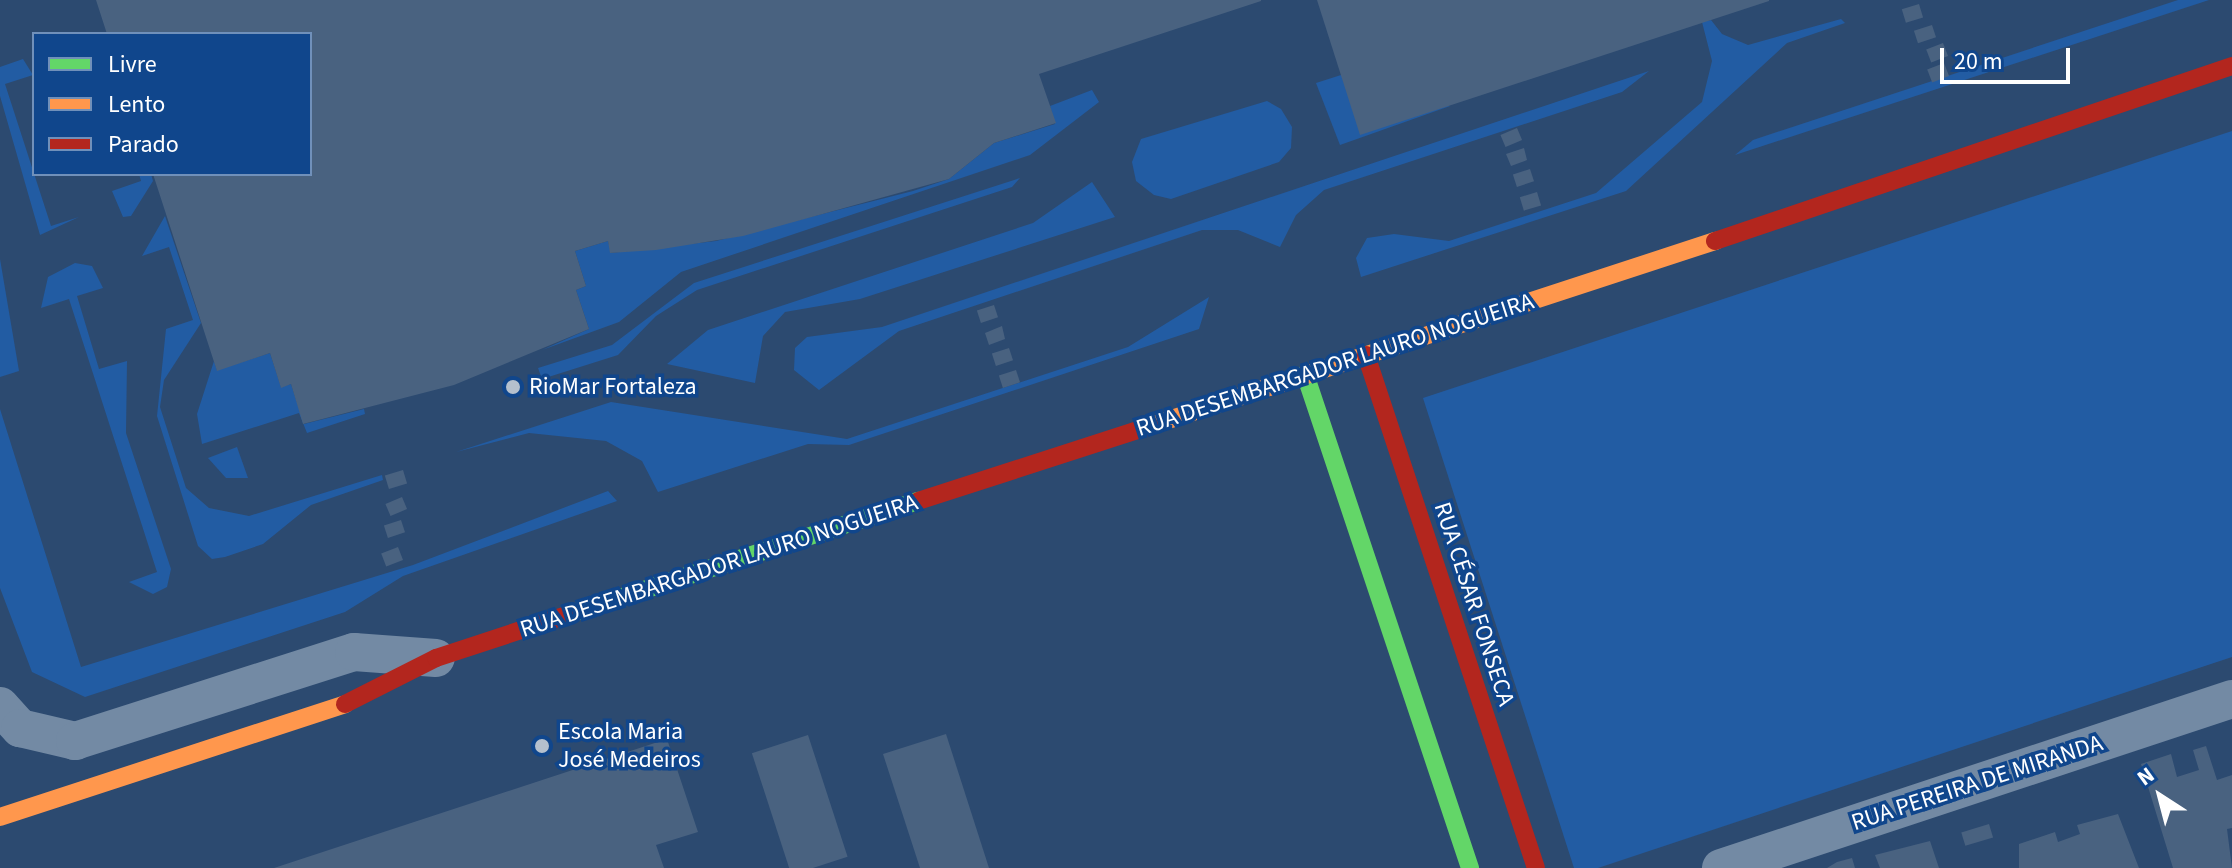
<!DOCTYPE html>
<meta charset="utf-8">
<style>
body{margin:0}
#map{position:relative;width:2232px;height:868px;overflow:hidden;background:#2c4a70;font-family:"Source Sans 3",sans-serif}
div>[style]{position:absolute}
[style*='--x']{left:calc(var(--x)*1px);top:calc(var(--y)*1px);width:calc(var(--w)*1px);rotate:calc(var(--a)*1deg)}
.green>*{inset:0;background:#225ca3}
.building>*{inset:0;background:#496280;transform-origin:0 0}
.street>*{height:38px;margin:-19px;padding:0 19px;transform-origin:19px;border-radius:19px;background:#738aa4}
.fast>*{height:18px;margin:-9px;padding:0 9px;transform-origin:9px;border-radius:9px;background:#63d668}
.slow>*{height:18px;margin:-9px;padding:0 9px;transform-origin:9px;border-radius:9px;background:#ff974d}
.jam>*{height:18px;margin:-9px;padding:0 9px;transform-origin:9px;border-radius:9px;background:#b3261e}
.dots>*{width:22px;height:22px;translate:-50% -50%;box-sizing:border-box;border:4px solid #10468c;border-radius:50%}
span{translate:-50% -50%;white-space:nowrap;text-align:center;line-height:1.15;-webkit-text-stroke:7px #10468c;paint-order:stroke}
.street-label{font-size:24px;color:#fff}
.poi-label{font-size:24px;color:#fff}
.left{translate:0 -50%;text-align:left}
.legend{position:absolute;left:32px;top:32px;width:280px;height:144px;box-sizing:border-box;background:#10468c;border:2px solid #7090ba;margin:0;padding:10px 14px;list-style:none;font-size:24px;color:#fff}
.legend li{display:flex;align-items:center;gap:16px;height:40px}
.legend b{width:40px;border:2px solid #7090ba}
.north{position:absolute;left:2120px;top:756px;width:80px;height:80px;-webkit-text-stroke:6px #10468c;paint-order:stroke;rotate:324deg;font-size:22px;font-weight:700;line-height:32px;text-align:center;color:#fff}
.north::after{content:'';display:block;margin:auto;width:28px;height:36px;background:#fff;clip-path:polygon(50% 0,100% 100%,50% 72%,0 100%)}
.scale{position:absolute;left:1940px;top:48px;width:130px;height:36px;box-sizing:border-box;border:4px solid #fff;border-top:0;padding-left:10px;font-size:24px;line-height:28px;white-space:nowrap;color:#fff;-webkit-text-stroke:6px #10468c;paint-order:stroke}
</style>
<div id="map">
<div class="green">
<div style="clip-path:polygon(2178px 0,2209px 0,1735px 155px,1753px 140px)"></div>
<div style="clip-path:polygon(1841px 19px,1845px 23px,1787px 43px,1626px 191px,1361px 277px,1356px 258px,1367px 238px,1394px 234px,1449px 241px,1596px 193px,1702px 102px,1712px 61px,1702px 22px,1711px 20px,1722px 34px,1748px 45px)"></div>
<div style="clip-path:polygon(23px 59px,33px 75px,5px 84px,51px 226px,79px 217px,40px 235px,0 96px,0 67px)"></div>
<div style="clip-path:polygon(1649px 71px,1622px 92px,1324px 190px,1296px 215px,1280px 247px,1238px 230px,1202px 230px,899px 331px,819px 390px,794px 370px,795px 348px,807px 337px,882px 327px)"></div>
<div style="clip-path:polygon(1341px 75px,1450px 106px,1340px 145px,1316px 83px)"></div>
<div style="clip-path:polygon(1092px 90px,1099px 102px,1030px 155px,681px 272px,619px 322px,542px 350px,589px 329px,576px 290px,586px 286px,575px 251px,608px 241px,611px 253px,716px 241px,913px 191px,949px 179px,994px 143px,1055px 124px,1050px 106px)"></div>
<div style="clip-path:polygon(1267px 101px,1281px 109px,1292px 127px,1291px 148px,1279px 162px,1171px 199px,1154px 195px,1136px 181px,1132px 162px,1141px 139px)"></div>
<div style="clip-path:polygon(2232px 131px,2232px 657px,1598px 868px,1574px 868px,1423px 398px)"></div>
<div style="clip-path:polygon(139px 174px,151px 174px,153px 181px,131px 216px,123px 217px,112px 191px,141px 181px)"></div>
<div style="clip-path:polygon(1020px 178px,1012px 187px,697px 290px,656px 316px,618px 355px,542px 379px,538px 368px,612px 345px,694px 283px)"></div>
<div style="clip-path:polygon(1092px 182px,1115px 217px,860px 299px,785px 312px,763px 336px,755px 383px,667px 364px,708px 330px,1033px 223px)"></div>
<div style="clip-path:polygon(165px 216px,201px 323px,164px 380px,160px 407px,186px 488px,209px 508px,249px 516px,382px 475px,383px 480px,311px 505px,263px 544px,225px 557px,212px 559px,198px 546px,157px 416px,166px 329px,193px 320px,169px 247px,142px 256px)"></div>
<div style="clip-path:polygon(0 259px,19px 371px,0 377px)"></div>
<div style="clip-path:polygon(75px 263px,92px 266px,103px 288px,77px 296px,99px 369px,127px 361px,126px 433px,171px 569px,167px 587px,153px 594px,129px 582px,157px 572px,69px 299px,41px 308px,48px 277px)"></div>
<div style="clip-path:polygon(1209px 297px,1199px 329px,849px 445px,808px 444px,658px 492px,642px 461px,606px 441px,529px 433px,456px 452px,611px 402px,847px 439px,1128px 347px)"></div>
<div style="clip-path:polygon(270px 353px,281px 387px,291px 384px,304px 424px,364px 409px,365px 414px,307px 433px,299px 413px,202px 444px,197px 414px,214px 361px,217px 370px)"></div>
<div style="clip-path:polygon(0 409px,81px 667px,413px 565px,600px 494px,608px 491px,617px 501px,403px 576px,345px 612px,85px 697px,32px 672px,0 588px)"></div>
<div style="clip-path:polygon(237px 447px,248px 478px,226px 478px,208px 458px)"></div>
</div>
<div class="building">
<div style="clip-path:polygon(96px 0,1261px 0,1261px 1px,1039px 74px,1056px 123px,994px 143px,949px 179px,743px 236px,656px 250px,610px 253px,608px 241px,575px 251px,586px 286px,576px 290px,589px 329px,454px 385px,303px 424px,291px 384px,281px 388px,270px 353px,217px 371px,153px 174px,310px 174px,310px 34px,107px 34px)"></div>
<div style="clip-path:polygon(1317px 0,1769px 0,1769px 1px,1360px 135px)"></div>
<div style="left:1919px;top:4px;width:14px;height:18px;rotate:73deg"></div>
<div style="left:1932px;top:25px;width:13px;height:19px;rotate:72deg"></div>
<div style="left:1943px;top:43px;width:14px;height:18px;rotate:69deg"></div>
<div style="left:1944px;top:63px;width:14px;height:18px;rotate:69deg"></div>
<div style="left:1517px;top:128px;width:13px;height:18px;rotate:67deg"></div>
<div style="clip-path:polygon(1524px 148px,1527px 160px,1511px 166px,1506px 154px)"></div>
<div style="left:1530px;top:169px;width:13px;height:18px;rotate:72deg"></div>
<div style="left:1537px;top:192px;width:14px;height:18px;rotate:73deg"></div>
<div style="left:994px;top:305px;width:13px;height:18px;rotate:72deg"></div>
<div style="clip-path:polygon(1002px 326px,1005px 339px,989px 345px,985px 333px)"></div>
<div style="left:1009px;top:348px;width:13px;height:18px;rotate:72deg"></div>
<div style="left:1016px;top:370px;width:13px;height:18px;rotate:72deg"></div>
<div style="left:403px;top:470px;width:14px;height:19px;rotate:73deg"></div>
<div style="left:402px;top:497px;width:13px;height:18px;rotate:67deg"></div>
<div style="left:401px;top:520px;width:13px;height:18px;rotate:72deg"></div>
<div style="left:398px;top:547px;width:14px;height:18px;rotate:69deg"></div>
<div style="clip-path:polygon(946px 734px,989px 868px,920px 868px,883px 754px)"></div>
<div style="left:808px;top:735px;width:128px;height:59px;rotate:72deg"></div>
<div style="clip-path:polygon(667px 739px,698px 832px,656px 845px,664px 868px,274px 868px)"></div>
<div style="clip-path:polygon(2206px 746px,2217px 780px,2232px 775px,2232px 828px,2227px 829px,2232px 868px,2173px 868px,2141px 764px,2171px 754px,2177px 777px,2199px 770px,2193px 750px)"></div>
<div style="clip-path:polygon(2118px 814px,2139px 868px,2019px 868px,2019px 844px,2055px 832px,2058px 842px,2080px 834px,2077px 825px)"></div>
<div style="left:1989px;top:824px;width:14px;height:29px;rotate:73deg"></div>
<div style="clip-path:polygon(1930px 841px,1939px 868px,1880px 868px,1875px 855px)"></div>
<div style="clip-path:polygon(1852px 858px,1855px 868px,1827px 868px,1837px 862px)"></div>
</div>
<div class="street">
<div style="--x:0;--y:706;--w:30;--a:48"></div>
<div style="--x:20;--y:728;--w:57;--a:13.3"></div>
<div style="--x:75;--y:741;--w:293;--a:-17.7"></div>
<div style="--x:354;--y:652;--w:82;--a:4.2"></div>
<div style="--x:1721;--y:868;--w:538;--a:-18.3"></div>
</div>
<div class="fast">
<div style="--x:1305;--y:374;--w:521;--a:71.53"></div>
<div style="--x:573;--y:613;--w:363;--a:-18"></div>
</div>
<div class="slow">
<div style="--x:1150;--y:426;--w:595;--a:-18.13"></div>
<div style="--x:0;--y:817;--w:363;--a:-18.1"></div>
</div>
<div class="jam">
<div style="--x:1715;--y:241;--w:546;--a:-18.7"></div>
<div style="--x:1366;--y:355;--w:540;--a:71.67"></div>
<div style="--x:918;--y:501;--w:244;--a:-17.9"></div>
<div style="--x:345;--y:704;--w:102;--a:-26.8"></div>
<div style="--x:436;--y:658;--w:144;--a:-18.2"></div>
</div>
<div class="dots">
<div style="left:513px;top:387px;background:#b5c0cd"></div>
<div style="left:542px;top:746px;background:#b5c0cd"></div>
</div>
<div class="street-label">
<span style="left:1335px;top:365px;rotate:-18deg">RUA DESEMBARGADOR LAURO NOGUEIRA</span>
<span style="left:719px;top:566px;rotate:-18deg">RUA DESEMBARGADOR LAURO NOGUEIRA</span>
<span style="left:1474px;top:604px;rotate:72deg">RUA CÉSAR FONSECA</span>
<span style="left:1977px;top:783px;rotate:-18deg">RUA PEREIRA DE MIRANDA</span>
</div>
<div class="poi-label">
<span class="left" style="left:529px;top:387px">RioMar Fortaleza</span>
<span class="left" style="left:558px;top:746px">Escola Maria<br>José Medeiros</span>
</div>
<ul class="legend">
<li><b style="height:10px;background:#63d668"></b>Livre</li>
<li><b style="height:10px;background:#ff974d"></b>Lento</li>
<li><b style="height:10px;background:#b3261e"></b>Parado</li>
</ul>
<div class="north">N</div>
<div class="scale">20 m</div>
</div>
